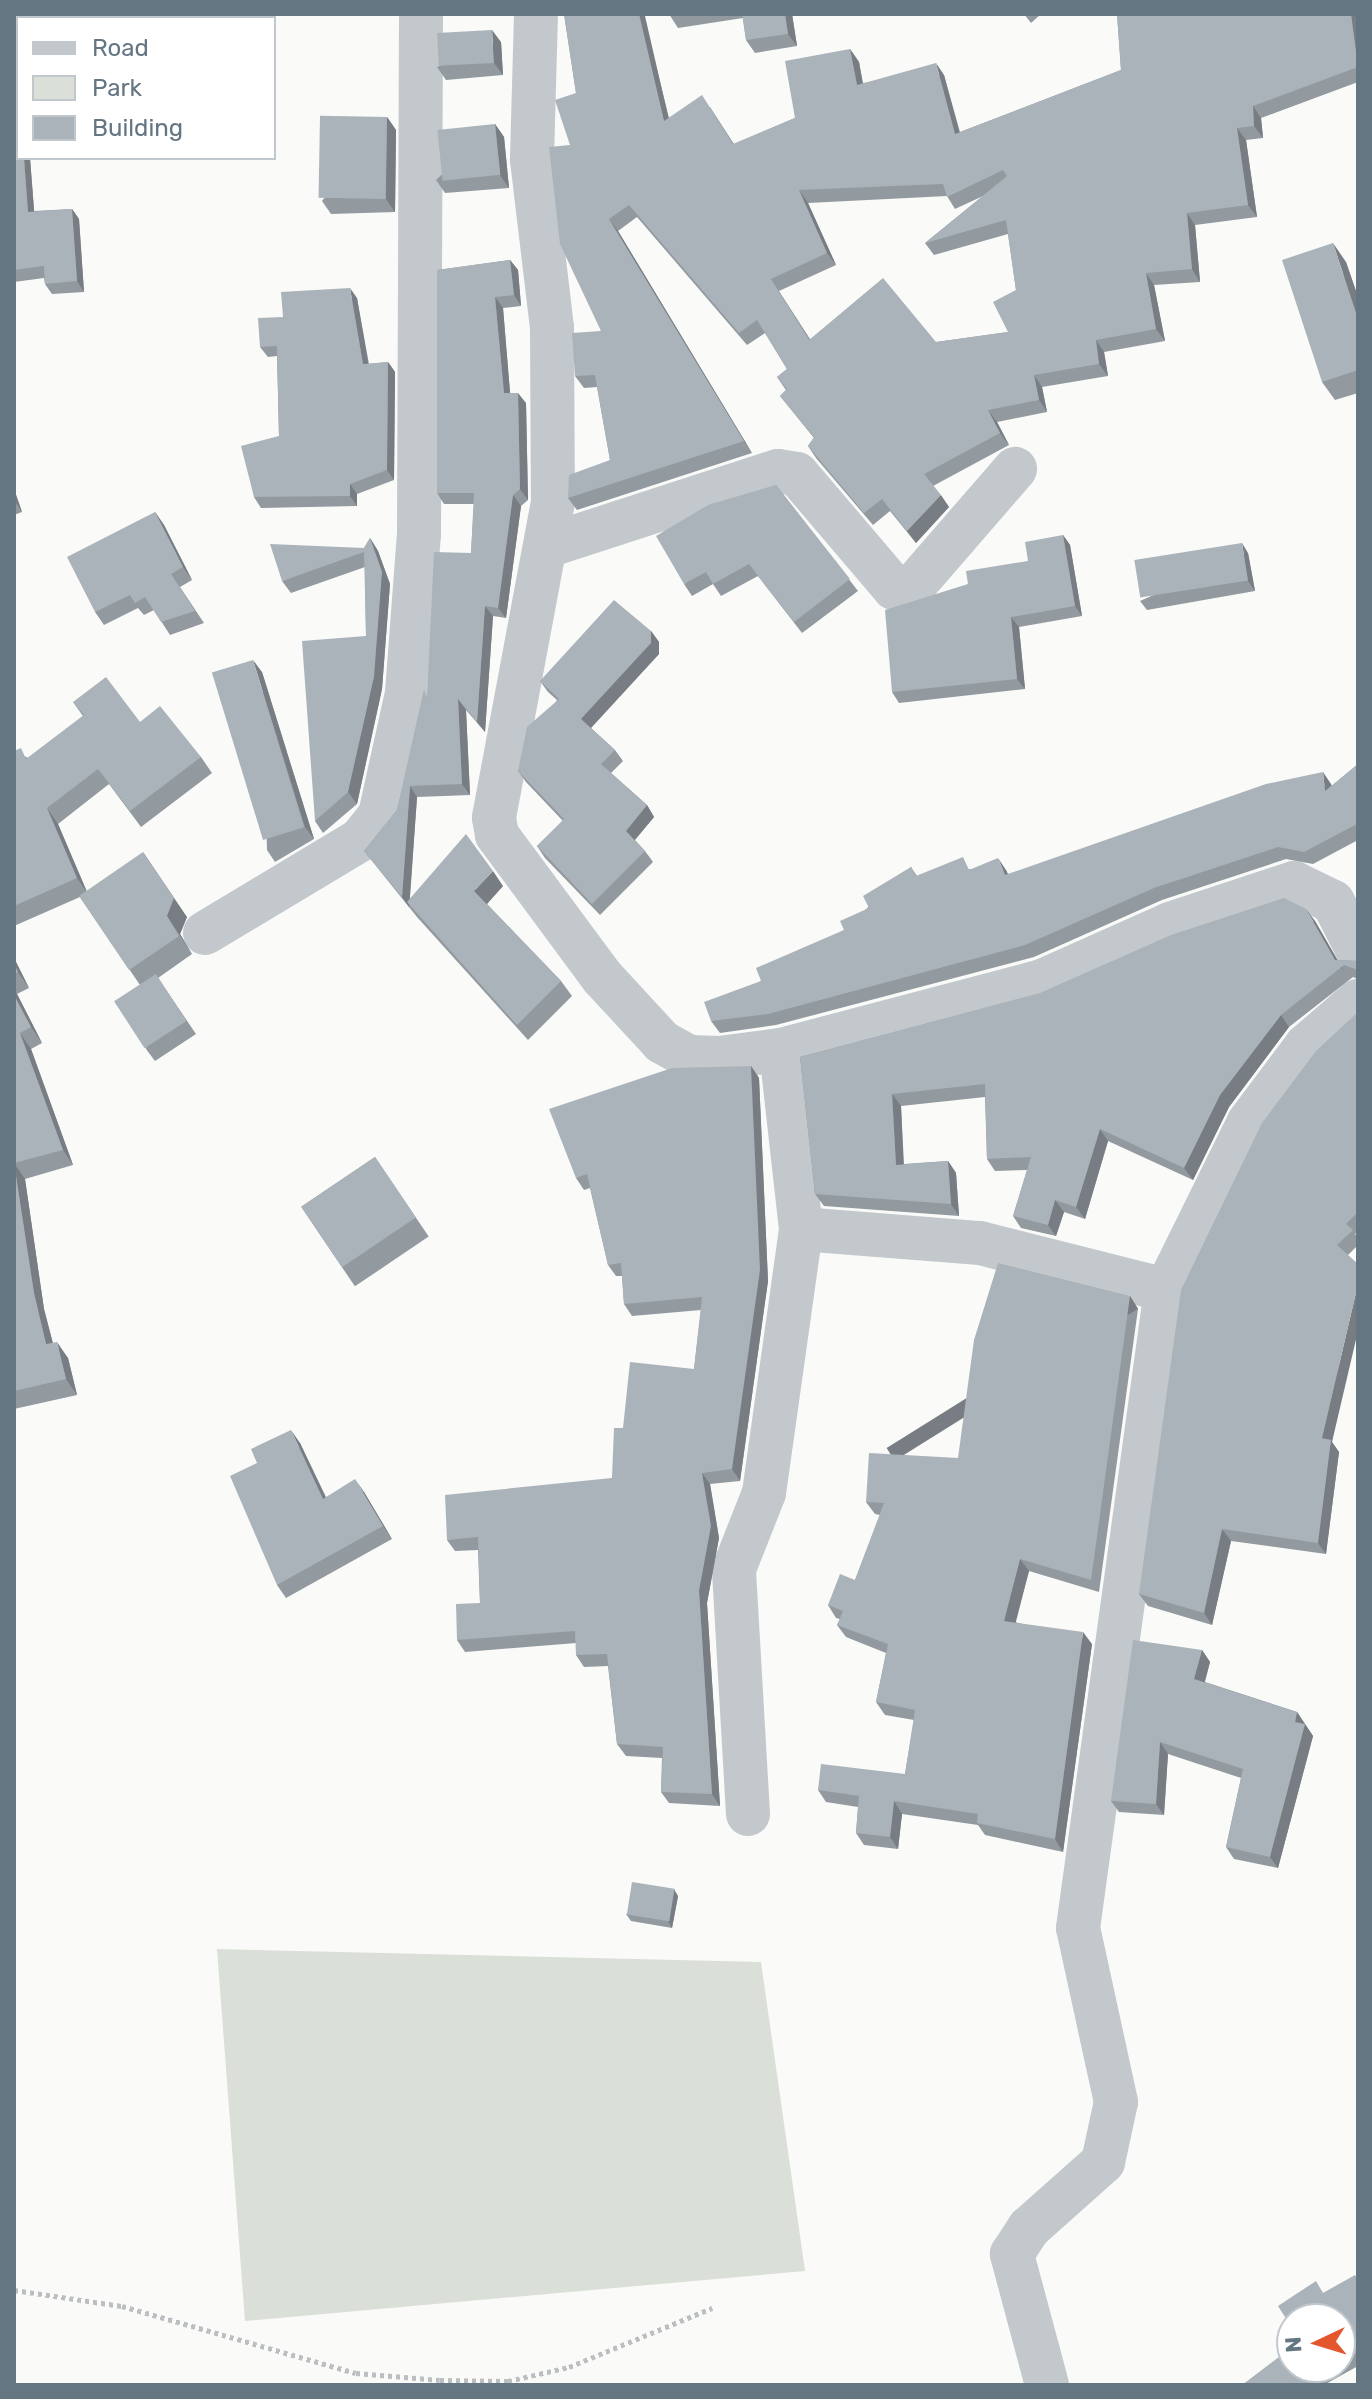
<!DOCTYPE html>
<style>
body{margin:0}
#map{position:relative;width:1372px;height:2399px;overflow:hidden;background:#fafaf8;font-family:Rubik,sans-serif}
div>[style]{position:absolute}
[style*='--x']{left:calc(var(--x)*1px);top:calc(var(--y)*1px);width:calc(var(--w)*1px);rotate:calc(var(--a)*1deg)}
.green>*{inset:0;background:#dadfd7}
.path>*{height:5px;margin-top:-2.5px;transform-origin:0;background:repeating-linear-gradient(90deg,#bbbfc2 0 4px,transparent 0 8px)}
.street>*{height:44px;margin:-22px;padding:0 22px;transform-origin:22px;border-radius:22px;background:#c3c8cc}
.wall>*{inset:0;background:#929a9f;transform-origin:0 0}
.shaded-wall>*{inset:0;background:#777d82;transform-origin:0 0}
.building>*{inset:0;background:#aab3b9;transform-origin:0 0}
span{translate:-50% -50%;white-space:nowrap;text-align:center;line-height:1.15;-webkit-text-stroke:8px #fff;paint-order:stroke}
.frame{position:absolute;inset:0;border:16px solid #657683;pointer-events:none}
.legend{position:absolute;left:16px;top:16px;width:260px;height:144px;box-sizing:border-box;background:#fff;border:2px solid #c1c8cd;margin:0;padding:10px 14px;list-style:none;font-size:24px;color:#657683}
.legend li{display:flex;align-items:center;gap:16px;height:40px}
.legend b{width:40px;border:2px solid #c1c8cd}
.north{position:absolute;left:1276px;top:2303px;width:80px;height:80px;box-sizing:border-box;background:#fff;border:2px solid #c1c8cd;border-radius:50%;rotate:266deg;font-size:22px;font-weight:700;line-height:32px;text-align:center;color:#657683}
.north::after{content:'';display:block;margin:auto;width:28px;height:36px;background:#e4572e;clip-path:polygon(50% 0,100% 100%,50% 72%,0 100%)}
</style>
<div id="map">
<div class="green">
<div style="clip-path:polygon(217px 1949px,761px 1962px,805px 2271px,245px 2321px)"></div>
</div>
<div class="path">
<div style="--x:14;--y:2290;--w:109;--a:8.4"></div>
<div style="--x:122;--y:2306;--w:243;--a:16"></div>
<div style="--x:356;--y:2373;--w:84;--a:4.8"></div>
<div style="--x:440;--y:2380;--w:68;--a:0.8"></div>
<div style="--x:508;--y:2381;--w:63;--a:-12.9"></div>
<div style="--x:569;--y:2367;--w:155;--a:-22.4"></div>
</div>
<div class="street">
<div style="--x:536;--y:14;--w:146;--a:91.6"></div>
<div style="--x:532;--y:160;--w:169;--a:83.2"></div>
<div style="--x:552;--y:328;--w:174;--a:89.7"></div>
<div style="--x:553;--y:502;--w:321;--a:100.6"></div>
<div style="--x:494;--y:818;--w:17;--a:80"></div>
<div style="--x:497;--y:835;--w:178;--a:53.5"></div>
<div style="--x:603;--y:978;--w:87;--a:47.3"></div>
<div style="--x:662;--y:1042;--w:31;--a:29"></div>
<div style="--x:689;--y:1057;--w:30;--a:2"></div>
<div style="--x:719;--y:1058;--w:63;--a:-7.4"></div>
<div style="--x:781;--y:1050;--w:270;--a:-14.8"></div>
<div style="--x:1042;--y:981;--w:140;--a:-24"></div>
<div style="--x:1170;--y:924;--w:131;--a:-18.3"></div>
<div style="--x:1294;--y:883;--w:43;--a:26"></div>
<div style="--x:1333;--y:902;--w:55;--a:63"></div>
<div style="--x:547;--y:546;--w:243;--a:-18"></div>
<div style="--x:778;--y:471;--w:19;--a:9"></div>
<div style="--x:797;--y:474;--w:150;--a:49.6"></div>
<div style="--x:894;--y:588;--w:17;--a:3"></div>
<div style="--x:911;--y:589;--w:159;--a:-49.1"></div>
<div style="--x:205;--y:933;--w:181;--a:-31"></div>
<div style="--x:360;--y:840;--w:32;--a:-51"></div>
<div style="--x:380;--y:815;--w:125;--a:-77.5"></div>
<div style="--x:407;--y:693;--w:158;--a:-85.7"></div>
<div style="--x:419;--y:535;--w:521;--a:-89.78"></div>
<div style="--x:801;--y:1229;--w:180;--a:4.5"></div>
<div style="--x:980;--y:1243;--w:192;--a:14.2"></div>
<div style="--x:748;--y:1814;--w:245;--a:-93.3"></div>
<div style="--x:734;--y:1569;--w:82;--a:-68.5"></div>
<div style="--x:764;--y:1493;--w:267;--a:-82"></div>
<div style="--x:801;--y:1229;--w:180;--a:-96.4"></div>
<div style="--x:1047;--y:2385;--w:136;--a:-105"></div>
<div style="--x:1012;--y:2254;--w:31;--a:-57"></div>
<div style="--x:1029;--y:2228;--w:99;--a:-41.7"></div>
<div style="--x:1103;--y:2162;--w:61;--a:-77.8"></div>
<div style="--x:1116;--y:2102;--w:178;--a:-102.3"></div>
<div style="--x:1078;--y:1928;--w:644;--a:-82.15"></div>
<div style="--x:1166;--y:1290;--w:187;--a:-63.7"></div>
<div style="--x:1249;--y:1122;--w:95;--a:-53.1"></div>
<div style="--x:1306;--y:1046;--w:69;--a:-40.9"></div>
</div>
<div class="wall">
<div style="clip-path:polygon(evenodd,564px 14px,643px 14px,669px 118px,710px 107px,734px 144px,795px 118px,850px 49px,859px 62px,863px 83px,944px 75px,960px 132px,1121px 70px,1117px 14px,1357px 14px,1358px 82px,1261px 118px,1263px 138px,1246px 140px,1257px 217px,1195px 225px,1200px 282px,1154px 285px,1165px 341px,1104px 352px,1108px 376px,1042px 387px,1047px 412px,997px 422px,1009px 445px,933px 486px,949px 507px,916px 543px,890px 511px,873px 525px,816px 458px,808px 446px,814px 438px,780px 396px,786px 390px,777px 377px,787px 369px,765px 333px,747px 345px,637px 217px,618px 231px,752px 453px,577px 510px,568px 498px,610px 460px,597px 387px,584px 388px,575px 376px,601px 331px,570px 145px,576px 93px,564px 14px,947px 196px,955px 209px,983px 196px,925px 243px,934px 255px,1008px 234px,1016px 290px,1008px 332px,936px 342px,810px 339px,779px 291px,836px 265px,808px 203px,947px 196px)"></div>
<div style="clip-path:polygon(669px 14px,792px 14px,797px 46px,755px 53px,746px 40px,743px 18px,678px 28px)"></div>
<div style="clip-path:polygon(1024px 14px,1041px 14px,1031px 23px)"></div>
<div style="clip-path:polygon(501px 42px,503px 75px,446px 80px,437px 67px)"></div>
<div style="clip-path:polygon(14px 86px,18px 158px,30px 158px,34px 211px,72px 209px,79px 219px,84px 292px,52px 294px,45px 284px,44px 278px,14px 282px)"></div>
<div style="clip-path:polygon(387px 117px,396px 130px,395px 212px,331px 214px,322px 201px)"></div>
<div style="clip-path:polygon(495px 124px,504px 137px,509px 188px,445px 193px,436px 180px)"></div>
<div style="clip-path:polygon(510px 260px,518px 270px,521px 306px,503px 308px,510px 393px,526px 403px,528px 500px,521px 506px,506px 618px,493px 616px,485px 732px,466px 710px,470px 795px,417px 797px,410px 898px,503px 886px,487px 904px,561px 981px,572px 996px,528px 1040px,417px 917px,364px 851px,397px 810px,427px 695px,471px 553px,474px 504px,444px 504px,437px 493px,437px 270px)"></div>
<div style="clip-path:polygon(1346px 262px,1358px 297px,1358px 393px,1335px 400px,1322px 382px)"></div>
<div style="clip-path:polygon(357px 298px,369px 364px,388px 362px,395px 372px,394px 480px,357px 494px,357px 506px,261px 508px,254px 497px,279px 436px,277px 356px,268px 357px,260px 347px,283px 317px)"></div>
<div style="clip-path:polygon(776px 485px,858px 591px,802px 633px,758px 576px,721px 596px,713px 584px,692px 596px,684px 584px)"></div>
<div style="clip-path:polygon(14px 489px,22px 512px,14px 515px)"></div>
<div style="clip-path:polygon(155px 512px,164px 525px,192px 580px,180px 587px,204px 623px,170px 635px,154px 610px,144px 615px,138px 608px,104px 625px,95px 612px)"></div>
<div style="clip-path:polygon(1063px 535px,1070px 545px,1082px 616px,1019px 627px,1025px 689px,899px 703px,892px 692px,968px 584px,1028px 561px)"></div>
<div style="clip-path:polygon(370px 538px,378px 551px,390px 584px,382px 689px,357px 804px,323px 833px,315px 821px,366px 636px,365px 567px,291px 593px,282px 581px,364px 548px)"></div>
<div style="clip-path:polygon(1248px 553px,1255px 591px,1147px 610px,1140px 601px)"></div>
<div style="clip-path:polygon(651px 631px,659px 642px,659px 654px,591px 728px,615px 750px,623px 761px,611px 773px,647px 805px,654px 817px,635px 840px,645px 851px,653px 862px,600px 915px,545px 858px,537px 846px,563px 821px,526px 782px,518px 771px,557px 700px,548px 692px,540px 681px)"></div>
<div style="clip-path:polygon(262px 672px,314px 839px,275px 862px,267px 850px)"></div>
<div style="clip-path:polygon(73px 702px,140px 722px,201px 757px,212px 773px,141px 827px,109px 784px,58px 824px,86px 891px,187px 917px,180px 934px,192px 954px,158px 978px,196px 1034px,155px 1061px,146px 1049px,140px 985px,80px 897px,14px 926px,14px 751px,28px 758px,83px 716px)"></div>
<div style="clip-path:polygon(1358px 764px,1358px 840px,1313px 864px,1286px 859px,1162px 900px,1034px 957px,776px 1025px,720px 1033px,711px 1021px,761px 981px,844px 930px,911px 867px,917px 876px,972px 869px,1006px 870px,1008px 874px,1331px 784px,1332px 786px)"></div>
<div style="clip-path:polygon(1315px 921px,1337px 960px,1358px 961px,1358px 979px,1353px 977px,1289px 1027px,1229px 1107px,1193px 1180px,1108px 1141px,1085px 1219px,1064px 1212px,1056px 1236px,1021px 1228px,1013px 1216px,1027px 1170px,995px 1171px,987px 1159px,985px 1097px,901px 1106px,904px 1164px,948px 1161px,956px 1173px,959px 1216px,824px 1206px,815px 1194px,800px 1057px)"></div>
<div style="clip-path:polygon(14px 958px,29px 988px,17px 994px,42px 1043px,31px 1049px,73px 1165px,25px 1179px,44px 1309px,53px 1343px,68px 1358px,77px 1395px,14px 1409px)"></div>
<div style="clip-path:polygon(1358px 1012px,1358px 1232px,1355px 1234px,1358px 1238px,1358px 1245px,1348px 1255px,1332px 1442px,1339px 1452px,1326px 1554px,1231px 1541px,1212px 1625px,1148px 1606px,1139px 1594px)"></div>
<div style="clip-path:polygon(751px 1066px,759px 1078px,768px 1281px,740px 1481px,710px 1484px,719px 1538px,707px 1603px,720px 1806px,669px 1803px,661px 1792px,662px 1758px,626px 1756px,617px 1744px,608px 1666px,584px 1667px,576px 1655px,576px 1643px,465px 1652px,457px 1640px,480px 1603px,478px 1550px,455px 1551px,447px 1540px,612px 1478px,623px 1428px,694px 1369px,701px 1310px,632px 1316px,624px 1304px,622px 1276px,616px 1276px,608px 1265px,590px 1188px,584px 1190px,576px 1178px)"></div>
<div style="left:375px;top:1157px;width:96px;height:89px;rotate:56deg"></div>
<div style="clip-path:polygon(1130px 1296px,1138px 1309px,1099px 1592px,1029px 1571px,1015px 1622px,1092px 1644px,1063px 1852px,985px 1835px,978px 1825px,902px 1814px,898px 1849px,864px 1845px,856px 1833px,858px 1807px,826px 1802px,818px 1790px,905px 1774px,914px 1720px,885px 1715px,876px 1702px,886px 1653px,846px 1637px,837px 1625px,840px 1619px,836px 1618px,828px 1605px,855px 1580px,880px 1515px,875px 1514px,866px 1502px,958px 1458px)"></div>
<div style="clip-path:polygon(300px 1443px,326px 1497px,364px 1492px,392px 1539px,286px 1598px,277px 1585px)"></div>
<div style="clip-path:polygon(1202px 1650px,1210px 1662px,1205px 1682px,1297px 1712px,1313px 1736px,1278px 1868px,1234px 1859px,1226px 1847px,1241px 1778px,1168px 1754px,1164px 1815px,1119px 1812px,1111px 1801px)"></div>
<div style="clip-path:polygon(678px 1896px,672px 1928px,631px 1921px,626px 1914px)"></div>
<div style="clip-path:polygon(1358px 2278px,1358px 2366px,1324px 2385px,1241px 2385px,1292px 2367px,1340px 2367px,1340px 2319px,1324px 2293px)"></div>
</div>
<div class="shaded-wall">
<div style="clip-path:polygon(639px 14px,643px 14px,645px 16px,672px 133px,664px 121px)"></div>
<div style="clip-path:polygon(785px 14px,792px 14px,797px 46px,788px 34px)"></div>
<div style="clip-path:polygon(1351px 14px,1357px 14px,1358px 67px)"></div>
<div style="clip-path:polygon(492px 30px,501px 42px,503px 75px,494px 63px)"></div>
<div style="clip-path:polygon(850px 49px,859px 62px,865px 97px,857px 85px)"></div>
<div style="clip-path:polygon(936px 63px,944px 75px,963px 146px,955px 134px)"></div>
<div style="clip-path:polygon(1253px 106px,1261px 118px,1263px 138px,1254px 126px)"></div>
<div style="clip-path:polygon(387px 117px,396px 130px,395px 212px,386px 199px)"></div>
<div style="clip-path:polygon(495px 124px,504px 137px,509px 188px,500px 175px)"></div>
<div style="clip-path:polygon(1237px 128px,1246px 140px,1257px 217px,1248px 205px)"></div>
<div style="clip-path:polygon(24px 158px,30px 158px,35px 222px,28px 212px)"></div>
<div style="clip-path:polygon(799px 190px,808px 203px,836px 265px,827px 253px)"></div>
<div style="clip-path:polygon(72px 209px,79px 219px,84px 292px,77px 281px)"></div>
<div style="clip-path:polygon(1187px 213px,1195px 225px,1200px 282px,1192px 269px)"></div>
<div style="clip-path:polygon(609px 219px,618px 231px,752px 453px,744px 441px)"></div>
<div style="clip-path:polygon(1333px 243px,1346px 262px,1358px 297px,1358px 319px)"></div>
<div style="clip-path:polygon(510px 260px,518px 270px,521px 306px,514px 295px)"></div>
<div style="clip-path:polygon(1146px 273px,1154px 285px,1165px 341px,1156px 329px)"></div>
<div style="clip-path:polygon(350px 288px,357px 298px,370px 374px,363px 364px)"></div>
<div style="clip-path:polygon(495px 297px,503px 308px,511px 404px,504px 393px)"></div>
<div style="clip-path:polygon(1096px 340px,1104px 352px,1108px 376px,1099px 364px)"></div>
<div style="clip-path:polygon(388px 362px,395px 372px,394px 480px,387px 470px)"></div>
<div style="clip-path:polygon(1034px 375px,1042px 387px,1047px 412px,1039px 400px)"></div>
<div style="clip-path:polygon(518px 393px,526px 403px,528px 500px,520px 489px)"></div>
<div style="clip-path:polygon(988px 410px,997px 422px,1009px 445px,1000px 433px)"></div>
<div style="clip-path:polygon(350px 484px,357px 494px,357px 506px,350px 496px)"></div>
<div style="clip-path:polygon(14px 489px,22px 512px,14px 500px)"></div>
<div style="clip-path:polygon(513px 495px,521px 506px,506px 618px,498px 608px)"></div>
<div style="clip-path:polygon(941px 495px,949px 507px,916px 543px,907px 531px)"></div>
<div style="clip-path:polygon(155px 512px,164px 525px,192px 580px,183px 567px)"></div>
<div style="clip-path:polygon(1063px 535px,1070px 545px,1082px 616px,1075px 606px)"></div>
<div style="clip-path:polygon(370px 538px,378px 551px,390px 584px,382px 689px,357px 804px,348px 792px,382px 572px)"></div>
<div style="clip-path:polygon(1242px 543px,1248px 553px,1255px 591px,1248px 581px)"></div>
<div style="clip-path:polygon(485px 606px,493px 616px,485px 732px,477px 722px)"></div>
<div style="clip-path:polygon(1011px 617px,1019px 627px,1025px 689px,1017px 679px)"></div>
<div style="clip-path:polygon(651px 631px,659px 642px,659px 654px,589px 730px,581px 719px)"></div>
<div style="clip-path:polygon(253px 660px,262px 672px,314px 839px,305px 827px)"></div>
<div style="clip-path:polygon(458px 699px,466px 710px,470px 795px,462px 784px)"></div>
<div style="clip-path:polygon(1323px 772px,1331px 784px,1333px 803px,1325px 791px)"></div>
<div style="clip-path:polygon(410px 786px,417px 797px,409px 907px,402px 897px)"></div>
<div style="clip-path:polygon(647px 805px,654px 817px,633px 842px,626px 831px)"></div>
<div style="clip-path:polygon(47px 808px,58px 824px,88px 894px,77px 878px)"></div>
<div style="clip-path:polygon(143px 852px,187px 917px,180px 934px,192px 954px,167px 916px)"></div>
<div style="clip-path:polygon(998px 858px,1006px 870px,1013px 887px,1005px 875px)"></div>
<div style="clip-path:polygon(493px 871px,503px 886px,485px 906px,474px 891px)"></div>
<div style="clip-path:polygon(1306px 909px,1315px 921px,1344px 971px,1335px 960px)"></div>
<div style="clip-path:polygon(14px 958px,29px 988px,18px 972px,14px 964px)"></div>
<div style="clip-path:polygon(14px 990px,17px 994px,42px 1043px,31px 1027px,14px 995px)"></div>
<div style="clip-path:polygon(1281px 1015px,1289px 1027px,1229px 1107px,1193px 1180px,1184px 1168px,1220px 1095px)"></div>
<div style="clip-path:polygon(20px 1033px,31px 1049px,73px 1165px,63px 1150px)"></div>
<div style="clip-path:polygon(751px 1066px,759px 1078px,768px 1281px,740px 1481px,732px 1469px)"></div>
<div style="clip-path:polygon(892px 1094px,901px 1106px,904px 1177px,896px 1165px)"></div>
<div style="clip-path:polygon(1100px 1129px,1108px 1141px,1085px 1219px,1076px 1207px)"></div>
<div style="clip-path:polygon(948px 1161px,956px 1173px,959px 1216px,951px 1204px)"></div>
<div style="clip-path:polygon(14px 1163px,25px 1179px,44px 1309px,57px 1360px,46px 1344px,34px 1293px)"></div>
<div style="clip-path:polygon(1055px 1200px,1064px 1212px,1056px 1236px,1048px 1225px)"></div>
<div style="clip-path:polygon(1358px 1284px,1358px 1331px,1332px 1442px,1339px 1452px,1326px 1554px,1318px 1543px,1322px 1438px)"></div>
<div style="left:1130px;top:1296px;width:15px;height:287px;rotate:58deg"></div>
<div style="clip-path:polygon(57px 1342px,68px 1358px,77px 1395px,66px 1379px)"></div>
<div style="clip-path:polygon(291px 1430px,300px 1443px,332px 1511px,323px 1499px)"></div>
<div style="clip-path:polygon(702px 1473px,710px 1484px,719px 1538px,707px 1603px,720px 1806px,712px 1794px,699px 1591px)"></div>
<div style="clip-path:polygon(355px 1479px,364px 1492px,392px 1539px,383px 1526px)"></div>
<div style="clip-path:polygon(1222px 1529px,1231px 1541px,1212px 1625px,1204px 1613px)"></div>
<div style="clip-path:polygon(1020px 1559px,1029px 1571px,1013px 1633px,1004px 1621px)"></div>
<div style="clip-path:polygon(1083px 1632px,1092px 1644px,1063px 1852px,1055px 1839px)"></div>
<div style="clip-path:polygon(1202px 1650px,1210px 1662px,1202px 1691px,1194px 1679px)"></div>
<div style="clip-path:polygon(1297px 1712px,1313px 1736px,1278px 1868px,1270px 1857px)"></div>
<div style="clip-path:polygon(1160px 1742px,1168px 1754px,1164px 1815px,1156px 1804px)"></div>
<div style="clip-path:polygon(894px 1801px,902px 1814px,898px 1849px,890px 1837px)"></div>
<div style="clip-path:polygon(674px 1889px,678px 1896px,672px 1928px,668px 1921px)"></div>
</div>
<div class="building">
<div style="clip-path:polygon(evenodd,564px 14px,639px 14px,664px 121px,702px 95px,733px 144px,795px 118px,785px 61px,850px 49px,857px 85px,936px 63px,955px 134px,1121px 70px,1117px 14px,1351px 14px,1358px 67px,1253px 106px,1254px 126px,1237px 128px,1248px 205px,1187px 213px,1192px 269px,1146px 273px,1156px 329px,1096px 340px,1099px 364px,1034px 375px,1039px 400px,988px 410px,1000px 433px,924px 474px,941px 495px,907px 531px,882px 499px,864px 513px,808px 446px,814px 437px,780px 396px,787px 389px,777px 377px,787px 369px,757px 320px,739px 333px,629px 205px,609px 219px,744px 441px,568px 498px,569px 475px,610px 460px,595px 375px,575px 376px,572px 333px,601px 331px,560px 244px,549px 147px,570px 145px,555px 100px,576px 93px,564px 14px,1003px 170px,1007px 176px,925px 243px,1006px 220px,1016px 290px,993px 302px,1008px 332px,936px 342px,883px 278px,809px 340px,771px 279px,827px 253px,799px 190px,943px 184px,947px 197px,1003px 170px)"></div>
<div style="clip-path:polygon(742px 14px,785px 14px,788px 34px,746px 40px)"></div>
<div style="left:492px;top:30px;width:33px;height:55px;rotate:87deg"></div>
<div style="clip-path:polygon(18px 85px,18px 158px,24px 158px,28px 212px,72px 209px,77px 281px,45px 284px,44px 266px,14px 270px,14px 86px)"></div>
<div style="left:387px;top:117px;width:82px;height:67px;rotate:91deg"></div>
<div style="left:495px;top:124px;width:51px;height:58px;rotate:84deg"></div>
<div style="clip-path:polygon(1333px 243px,1358px 319px,1358px 370px,1322px 382px,1282px 260px)"></div>
<div style="clip-path:polygon(510px 260px,514px 295px,495px 297px,504px 393px,518px 393px,520px 489px,513px 495px,498px 608px,485px 606px,477px 722px,458px 699px,462px 784px,410px 786px,402px 897px,364px 851px,397px 810px,424px 689px,427px 699px,434px 552px,471px 553px,474px 493px,437px 493px,437px 270px)"></div>
<div style="clip-path:polygon(350px 288px,363px 364px,388px 362px,387px 470px,350px 484px,350px 496px,254px 497px,241px 446px,279px 436px,277px 346px,260px 347px,258px 318px,283px 317px,281px 292px)"></div>
<div style="clip-path:polygon(776px 485px,850px 579px,794px 622px,749px 564px,713px 584px,706px 572px,684px 584px,656px 536px,708px 505px)"></div>
<div style="clip-path:polygon(155px 512px,183px 567px,171px 574px,195px 611px,161px 622px,145px 597px,135px 603px,130px 595px,95px 612px,67px 557px)"></div>
<div style="clip-path:polygon(1063px 535px,1075px 606px,1011px 617px,1017px 679px,892px 692px,885px 610px,968px 584px,966px 571px,1028px 561px,1025px 542px)"></div>
<div style="clip-path:polygon(370px 538px,382px 572px,374px 677px,348px 792px,315px 821px,302px 641px,366px 636px,364px 552px,282px 581px,270px 544px,364px 548px)"></div>
<div style="left:1242px;top:543px;width:38px;height:109px;rotate:81deg"></div>
<div style="clip-path:polygon(614px 600px,651px 631px,651px 643px,581px 719px,615px 750px,601px 764px,647px 805px,626px 831px,645px 851px,592px 904px,537px 846px,564px 819px,518px 771px,527px 727px,559px 699px,540px 681px)"></div>
<div style="left:253px;top:660px;width:175px;height:43px;rotate:73deg"></div>
<div style="clip-path:polygon(106px 677px,140px 722px,160px 706px,201px 757px,130px 811px,98px 769px,47px 808px,77px 878px,14px 906px,14px 751px,21px 748px,26px 759px,84px 715px,73px 702px)"></div>
<div style="clip-path:polygon(1358px 764px,1358px 826px,1357px 824px,1304px 852px,1278px 847px,1154px 888px,1025px 945px,768px 1014px,711px 1021px,704px 1002px,761px 981px,756px 968px,844px 930px,840px 921px,869px 908px,863px 896px,911px 867px,916px 876px,963px 857px,969px 870px,998px 858px,1005px 875px,1266px 784px,1323px 772px,1325px 791px)"></div>
<div style="clip-path:polygon(466px 834px,493px 871px,474px 891px,561px 981px,517px 1025px,407px 902px)"></div>
<div style="clip-path:polygon(143px 852px,174px 898px,167px 916px,179px 936px,129px 970px,79px 896px)"></div>
<div style="clip-path:polygon(1284px 898px,1306px 909px,1335px 960px,1358px 961px,1358px 970px,1344px 965px,1281px 1015px,1220px 1095px,1184px 1168px,1100px 1129px,1076px 1207px,1055px 1200px,1048px 1225px,1013px 1216px,1031px 1157px,987px 1159px,985px 1084px,892px 1094px,896px 1165px,948px 1161px,951px 1204px,815px 1194px,800px 1057px,1040px 993px,1171px 935px)"></div>
<div style="clip-path:polygon(14px 964px,18px 972px,14px 974px)"></div>
<div style="left:156px;top:974px;width:56px;height:50px;rotate:57deg"></div>
<div style="clip-path:polygon(14px 995px,31px 1027px,20px 1033px,63px 1150px,14px 1163px,34px 1293px,46px 1344px,57px 1342px,66px 1379px,14px 1391px)"></div>
<div style="clip-path:polygon(1358px 1012px,1358px 1212px,1346px 1224px,1353px 1230px,1337px 1245px,1358px 1264px,1358px 1284px,1322px 1438px,1331px 1440px,1318px 1543px,1222px 1529px,1204px 1613px,1139px 1594px,1181px 1290px,1262px 1123px,1316px 1051px)"></div>
<div style="clip-path:polygon(751px 1066px,760px 1270px,732px 1469px,702px 1473px,711px 1526px,699px 1591px,712px 1794px,661px 1792px,663px 1747px,617px 1744px,607px 1654px,576px 1655px,575px 1631px,457px 1640px,456px 1604px,480px 1603px,478px 1537px,447px 1540px,445px 1495px,612px 1478px,614px 1428px,623px 1428px,630px 1362px,694px 1369px,702px 1297px,624px 1304px,621px 1263px,608px 1265px,587px 1174px,576px 1178px,549px 1109px,672px 1068px)"></div>
<div style="left:375px;top:1157px;width:73px;height:89px;rotate:56deg"></div>
<div style="clip-path:polygon(998px 1263px,1130px 1296px,1091px 1580px,1020px 1559px,1004px 1621px,1083px 1632px,1055px 1839px,977px 1823px,978px 1814px,894px 1801px,890px 1837px,856px 1833px,859px 1796px,818px 1790px,821px 1764px,905px 1774px,915px 1710px,876px 1702px,888px 1644px,837px 1625px,843px 1611px,828px 1605px,840px 1574px,855px 1580px,884px 1503px,866px 1502px,869px 1453px,958px 1458px,974px 1340px)"></div>
<div style="clip-path:polygon(291px 1430px,323px 1499px,355px 1479px,383px 1526px,277px 1585px,230px 1476px,257px 1463px,251px 1449px)"></div>
<div style="clip-path:polygon(1133px 1640px,1202px 1650px,1194px 1679px,1297px 1712px,1295px 1722px,1305px 1724px,1270px 1857px,1226px 1847px,1243px 1769px,1160px 1742px,1156px 1804px,1111px 1801px)"></div>
<div style="left:632px;top:1882px;width:43px;height:33px;rotate:9deg"></div>
<div style="clip-path:polygon(1355px 2275px,1358px 2280px,1358px 2352px,1340px 2362px,1340px 2319px,1292px 2319px,1292px 2328px,1278px 2306px,1316px 2281px,1323px 2293px)"></div>
<div style="clip-path:polygon(1292px 2347px,1292px 2367px,1331px 2367px,1316px 2375px,1321px 2382px,1317px 2385px,1242px 2385px)"></div>
</div>
<div class="frame"></div>
<ul class="legend">
<li><b style="height:10px;background:#c3c8cc"></b>Road</li>
<li><b style="height:22px;background:#dadfd7"></b>Park</li>
<li><b style="height:22px;background:#aab3b9"></b>Building</li>
</ul>
<div class="north">N</div>
</div>
